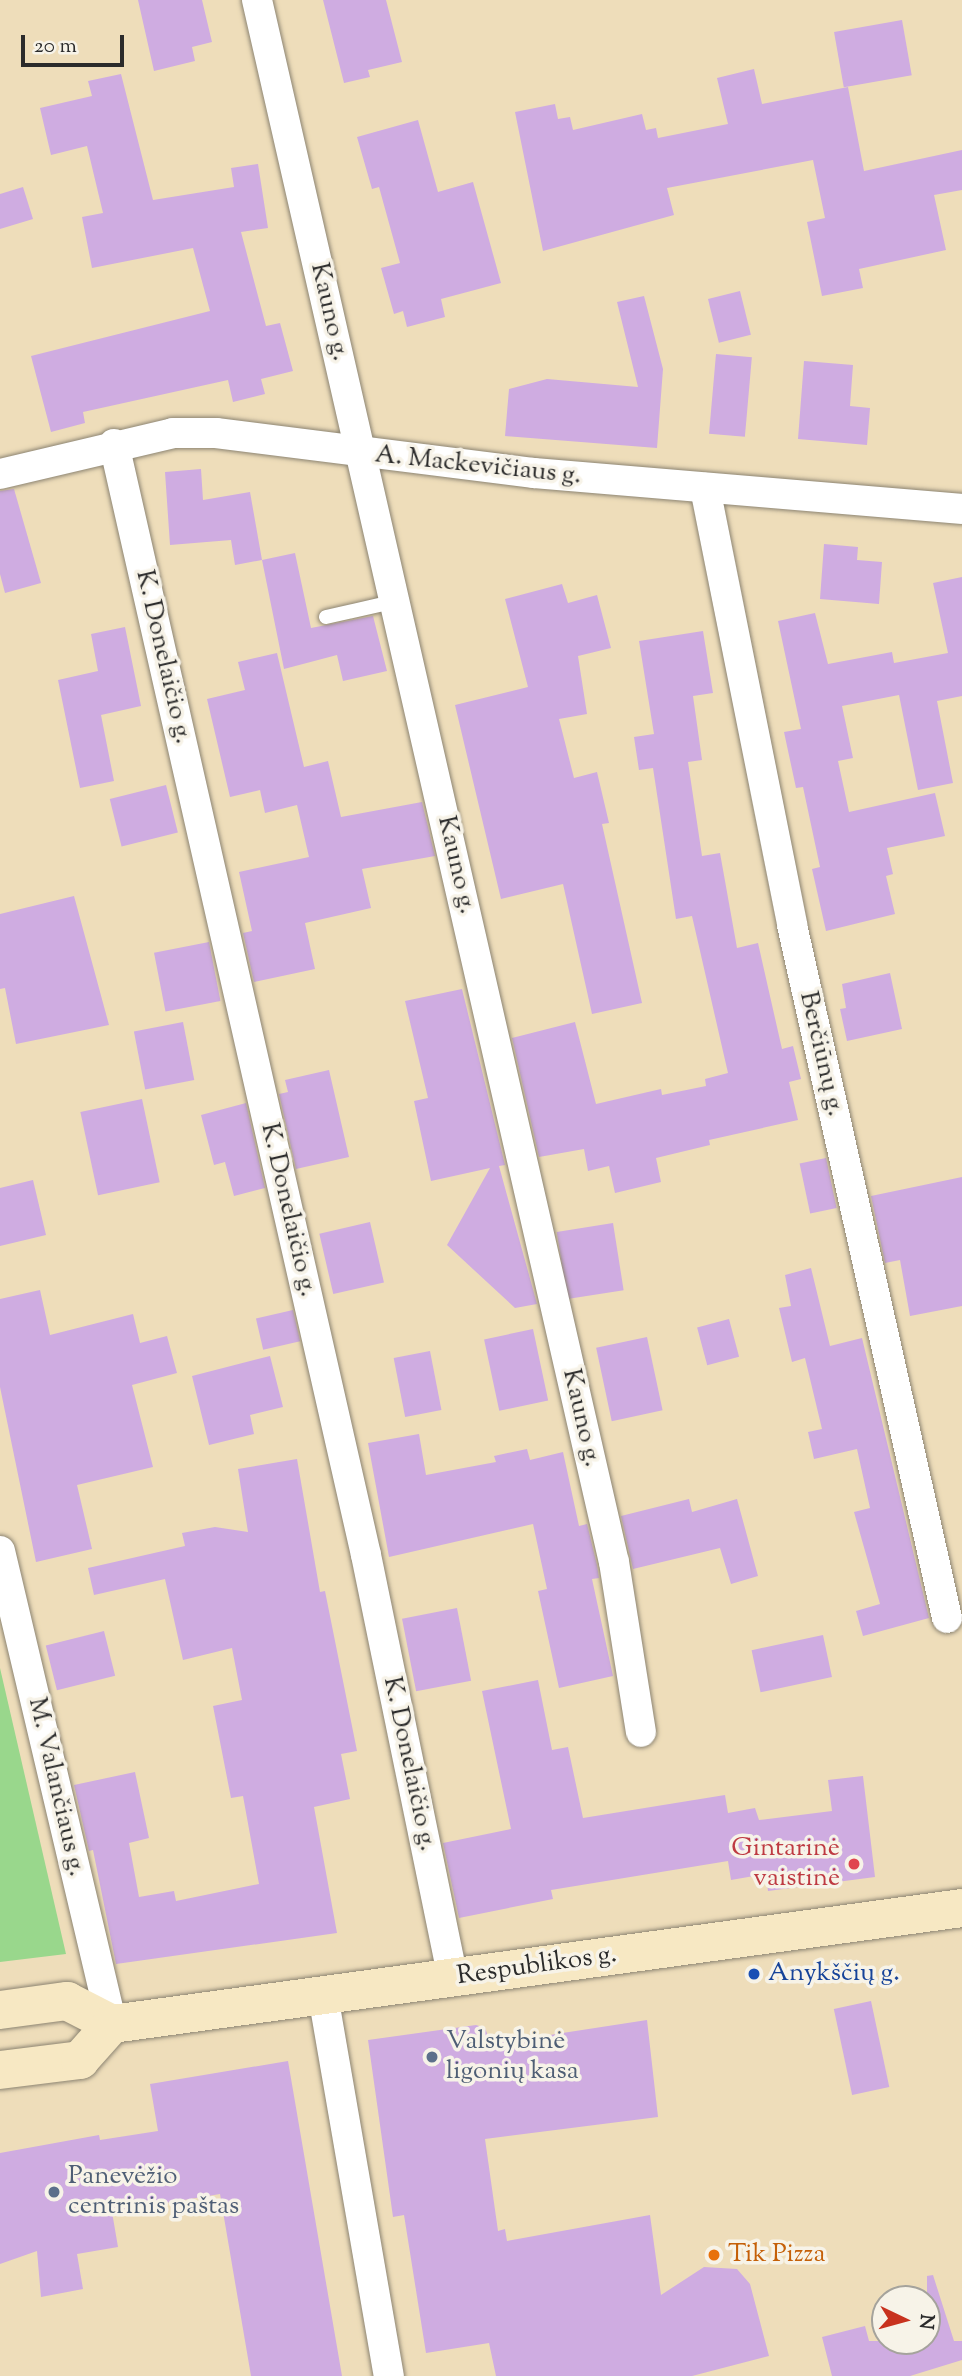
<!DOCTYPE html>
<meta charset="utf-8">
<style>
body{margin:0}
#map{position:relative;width:962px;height:2376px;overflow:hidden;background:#eeddba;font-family:"Sorts Mill Goudy",serif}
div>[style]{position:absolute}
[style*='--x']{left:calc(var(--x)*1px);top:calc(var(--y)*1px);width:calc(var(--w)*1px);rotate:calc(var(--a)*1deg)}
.green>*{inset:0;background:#99d78c}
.building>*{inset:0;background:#cface1;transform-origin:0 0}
.roads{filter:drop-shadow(0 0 2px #8c8472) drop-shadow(0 0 2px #8c8472)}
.service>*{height:14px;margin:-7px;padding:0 7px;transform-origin:7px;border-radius:7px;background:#fff}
.minor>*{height:30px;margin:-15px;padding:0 15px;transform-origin:15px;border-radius:15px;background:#fff}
.secondary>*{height:38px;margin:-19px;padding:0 19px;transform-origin:19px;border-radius:19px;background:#f7e8c3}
.dots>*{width:19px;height:19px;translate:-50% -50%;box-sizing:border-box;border:4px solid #f7f3e8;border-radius:50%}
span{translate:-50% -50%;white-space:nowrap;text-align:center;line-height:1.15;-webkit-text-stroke:7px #f7f3e8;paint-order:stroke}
.street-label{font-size:26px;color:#2b2b2b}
.health-label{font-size:26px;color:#be3a42}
.right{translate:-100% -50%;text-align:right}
.transit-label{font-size:26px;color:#164399}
.left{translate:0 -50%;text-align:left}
.service-label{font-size:26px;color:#4e5e75}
.food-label{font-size:26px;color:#c56008}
.north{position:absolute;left:871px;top:2285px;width:70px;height:70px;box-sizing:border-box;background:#f7f3e8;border:2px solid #a5a39c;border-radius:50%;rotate:95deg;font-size:19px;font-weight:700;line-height:28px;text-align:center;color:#2b2b2b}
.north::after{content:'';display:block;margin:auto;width:24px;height:32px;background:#c8321e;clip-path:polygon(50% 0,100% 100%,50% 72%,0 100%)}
.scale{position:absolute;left:21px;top:35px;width:103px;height:32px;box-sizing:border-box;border:4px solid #2b2b2b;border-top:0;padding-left:9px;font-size:21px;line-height:24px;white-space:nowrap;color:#2b2b2b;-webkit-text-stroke:5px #f7f3e8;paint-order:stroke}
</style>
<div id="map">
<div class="green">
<div style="clip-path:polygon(0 1668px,66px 1954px,0 1962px)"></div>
</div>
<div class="building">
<div style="clip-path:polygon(138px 0,202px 0,212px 42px,192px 47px,195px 61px,154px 71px)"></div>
<div style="clip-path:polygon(323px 0,386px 0,402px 62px,368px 70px,370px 77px,344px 83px)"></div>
<div style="left:902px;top:20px;width:56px;height:69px;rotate:80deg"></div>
<div style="clip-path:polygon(754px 69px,762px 104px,848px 87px,864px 171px,962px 150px,962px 190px,934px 195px,946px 250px,859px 269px,863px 288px,822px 296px,807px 222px,825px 218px,813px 160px,667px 188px,674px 215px,543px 251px,515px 112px,555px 104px,558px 119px,570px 117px,573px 130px,642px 114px,646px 130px,656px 128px,658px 138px,728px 124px,717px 78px)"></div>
<div style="clip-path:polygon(121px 74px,153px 200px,234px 187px,231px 168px,258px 164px,268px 228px,241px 232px,266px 326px,280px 323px,293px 371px,261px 379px,265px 394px,233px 402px,228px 380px,83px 412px,85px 423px,51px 432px,31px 356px,210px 311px,193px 248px,92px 268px,82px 217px,103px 213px,87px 146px,51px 155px,40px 108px,92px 96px,88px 81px)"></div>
<div style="clip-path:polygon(418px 120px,438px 192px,473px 182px,501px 283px,441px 299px,445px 317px,407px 327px,403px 311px,394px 314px,381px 268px,400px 263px,379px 187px,372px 189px,357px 137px)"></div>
<div style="clip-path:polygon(23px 187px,33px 219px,0 229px,0 194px)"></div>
<div style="left:740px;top:291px;width:45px;height:33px;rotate:76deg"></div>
<div style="clip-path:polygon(644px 296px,663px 369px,657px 448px,505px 436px,509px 389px,547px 379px,638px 387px,617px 302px)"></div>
<div style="left:716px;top:354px;width:36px;height:80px;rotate:5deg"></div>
<div style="clip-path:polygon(804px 361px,853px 365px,850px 406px,870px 408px,867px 445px,798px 439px)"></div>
<div style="clip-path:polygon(201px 469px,203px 500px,250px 492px,262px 560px,235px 565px,231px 540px,170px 545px,165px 472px)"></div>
<div style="clip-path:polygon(14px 489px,41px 583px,5px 593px,0 574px,0 491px)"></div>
<div style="clip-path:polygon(824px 544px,858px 547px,857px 560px,882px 562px,879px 604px,820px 599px)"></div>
<div style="clip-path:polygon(295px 553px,311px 628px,373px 616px,387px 671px,343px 681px,337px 655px,284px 669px,262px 560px)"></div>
<div style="clip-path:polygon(962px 577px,962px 696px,937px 701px,953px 783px,918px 790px,899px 695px,842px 706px,853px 758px,838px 761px,849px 812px,935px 793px,945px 836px,887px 848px,893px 874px,886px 876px,895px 914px,826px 931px,812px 869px,820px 867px,803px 787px,796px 788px,784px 732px,801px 729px,778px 621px,815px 613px,828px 664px,892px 652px,894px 663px,948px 653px,933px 583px)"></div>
<div style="clip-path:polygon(562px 584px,568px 603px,597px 595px,611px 648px,578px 656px,587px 714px,559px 719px,574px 778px,597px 772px,609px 823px,602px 824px,642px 1003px,592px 1014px,563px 884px,501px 899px,455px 705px,528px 687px,505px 599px)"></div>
<div style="clip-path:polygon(125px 627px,141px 706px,101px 715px,114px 781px,80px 788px,58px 680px,98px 671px,91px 634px)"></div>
<div style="clip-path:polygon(703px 631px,713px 693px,693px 696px,702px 760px,688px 762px,702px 856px,720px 853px,737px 948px,758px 943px,782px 1049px,793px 1046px,801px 1079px,789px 1082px,798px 1120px,709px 1140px,710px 1145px,656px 1158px,661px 1182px,615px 1193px,609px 1166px,588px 1171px,584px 1149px,539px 1157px,512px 1038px,575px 1022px,596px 1104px,661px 1089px,662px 1095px,706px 1086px,705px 1079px,728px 1073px,692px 916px,676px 919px,653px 768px,639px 770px,634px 737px,654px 734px,639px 641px)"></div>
<div style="clip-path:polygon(277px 653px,304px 767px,328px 761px,341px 817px,422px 802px,435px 856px,362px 869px,371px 908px,305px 923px,315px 969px,254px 982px,243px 933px,252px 931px,239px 872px,309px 857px,297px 805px,265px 813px,260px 790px,230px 797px,207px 699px,245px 690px,238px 662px)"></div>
<div style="left:166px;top:785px;width:49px;height:58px;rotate:76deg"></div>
<div style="clip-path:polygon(74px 896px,109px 1025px,16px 1044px,5px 988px,0 989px,0 914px)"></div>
<div style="left:209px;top:942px;width:60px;height:56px;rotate:79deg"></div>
<div style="clip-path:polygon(890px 973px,902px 1029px,847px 1041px,840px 1009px,846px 1008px,842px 984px)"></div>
<div style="clip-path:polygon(462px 989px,505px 1165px,499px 1166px,537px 1304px,515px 1308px,447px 1245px,490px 1168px,431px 1181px,414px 1101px,428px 1098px,405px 1001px)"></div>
<div style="left:183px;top:1022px;width:59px;height:50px;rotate:79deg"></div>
<div style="clip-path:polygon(329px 1070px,349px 1157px,296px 1169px,279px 1094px,288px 1092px,285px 1080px)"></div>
<div style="left:142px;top:1099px;width:85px;height:63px;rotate:78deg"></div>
<div style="clip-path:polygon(246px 1103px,265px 1188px,234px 1196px,225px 1162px,214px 1165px,201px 1115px)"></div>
<div style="left:826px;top:1158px;width:51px;height:27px;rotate:78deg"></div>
<div style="clip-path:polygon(962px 1177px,962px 1306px,910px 1316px,900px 1260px,885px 1263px,871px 1196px)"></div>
<div style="clip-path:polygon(33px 1180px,46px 1235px,0 1246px,0 1188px)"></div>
<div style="left:370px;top:1222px;width:62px;height:52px;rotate:77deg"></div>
<div style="left:613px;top:1223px;width:68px;height:57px;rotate:81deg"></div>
<div style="clip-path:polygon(811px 1268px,830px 1346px,862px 1338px,929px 1618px,863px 1636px,856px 1611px,880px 1604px,854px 1512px,870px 1508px,857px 1449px,814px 1459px,808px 1432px,822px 1429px,805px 1358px,792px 1362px,779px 1308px,791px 1306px,785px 1275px)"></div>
<div style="clip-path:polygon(40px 1290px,50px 1335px,133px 1314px,140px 1343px,167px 1336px,177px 1373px,132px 1385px,153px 1467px,77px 1485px,92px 1549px,36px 1562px,0 1387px,0 1299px)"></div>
<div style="left:293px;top:1310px;width:32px;height:38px;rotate:77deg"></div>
<div style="left:729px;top:1319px;width:39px;height:33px;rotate:75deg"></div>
<div style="left:533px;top:1329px;width:73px;height:50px;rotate:78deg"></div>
<div style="left:647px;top:1337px;width:75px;height:52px;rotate:78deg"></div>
<div style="left:430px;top:1351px;width:60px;height:37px;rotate:79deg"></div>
<div style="clip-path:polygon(270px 1356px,283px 1407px,250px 1415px,254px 1434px,209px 1445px,192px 1376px)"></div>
<div style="clip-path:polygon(419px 1434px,426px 1475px,496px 1462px,494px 1456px,527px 1449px,530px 1460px,563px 1452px,579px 1526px,587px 1524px,597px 1565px,599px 1578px,592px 1579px,613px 1676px,559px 1688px,538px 1591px,547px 1589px,533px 1524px,389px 1557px,368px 1443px)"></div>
<div style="clip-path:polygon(297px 1459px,320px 1592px,325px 1591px,357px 1751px,341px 1754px,350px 1799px,314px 1807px,337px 1933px,116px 1964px,93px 1850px,89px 1851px,74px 1785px,135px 1772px,149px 1838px,129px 1843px,139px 1897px,174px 1891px,176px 1901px,259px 1884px,243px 1796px,231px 1798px,213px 1706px,242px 1700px,232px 1648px,183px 1660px,165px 1579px,94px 1595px,88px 1568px,185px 1546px,182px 1533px,215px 1527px,248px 1532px,238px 1469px)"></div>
<div style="clip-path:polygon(689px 1499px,692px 1512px,737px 1499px,758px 1576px,731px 1584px,720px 1548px,633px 1569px,621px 1516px)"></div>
<div style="left:457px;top:1608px;width:74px;height:56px;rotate:79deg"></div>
<div style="left:104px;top:1631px;width:46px;height:60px;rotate:76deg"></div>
<div style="left:823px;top:1635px;width:43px;height:73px;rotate:78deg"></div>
<div style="clip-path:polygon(538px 1680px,552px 1750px,568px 1747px,583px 1818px,725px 1795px,728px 1813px,755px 1808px,759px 1820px,832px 1811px,828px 1780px,863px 1776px,875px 1877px,768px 1891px,766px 1874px,731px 1880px,728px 1861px,551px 1890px,553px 1899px,459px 1918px,443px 1843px,511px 1829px,482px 1691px)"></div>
<div style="left:871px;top:2001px;width:88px;height:38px;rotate:78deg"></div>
<div style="clip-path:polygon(647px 2020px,658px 2117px,485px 2139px,498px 2231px,505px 2229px,507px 2241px,650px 2215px,661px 2295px,704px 2267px,737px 2269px,750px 2284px,769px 2356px,692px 2376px,496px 2376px,489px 2343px,426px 2353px,404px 2215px,393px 2217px,368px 2040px,476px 2025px,485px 2028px,491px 2044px)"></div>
<div style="clip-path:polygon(288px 2061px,342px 2376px,251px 2376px,220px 2194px,112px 2212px,118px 2247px,77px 2254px,83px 2289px,41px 2297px,37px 2251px,0 2264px,0 2153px,99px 2135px,100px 2140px,158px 2131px,150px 2084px)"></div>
<div style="clip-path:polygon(933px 2275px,954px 2341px,962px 2341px,962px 2360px,910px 2376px,832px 2376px,822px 2337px,865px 2326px,869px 2341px,927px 2341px,927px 2276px)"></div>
</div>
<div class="roads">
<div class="service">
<div style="--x:326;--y:617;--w:73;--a:-12.7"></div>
</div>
<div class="minor">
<div style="--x:257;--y:0;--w:1602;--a:77.13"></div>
<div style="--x:614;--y:1562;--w:172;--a:81"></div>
<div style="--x:114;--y:444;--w:1139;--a:77.22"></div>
<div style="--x:366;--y:1555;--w:432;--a:78.4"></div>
<div style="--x:0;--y:474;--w:178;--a:-13.3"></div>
<div style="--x:173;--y:433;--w:43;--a:0"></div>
<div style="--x:216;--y:433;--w:321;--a:7.2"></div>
<div style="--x:534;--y:473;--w:430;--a:4.8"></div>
<div style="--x:705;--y:488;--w:446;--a:78.7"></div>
<div style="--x:792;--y:925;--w:710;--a:77.39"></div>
<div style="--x:0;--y:1551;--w:486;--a:76.7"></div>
<div style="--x:323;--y:1995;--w:387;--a:80.2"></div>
</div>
<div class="secondary">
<div style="--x:0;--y:2010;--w:68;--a:-7.7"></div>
<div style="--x:67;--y:2001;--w:51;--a:27.1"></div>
<div style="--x:112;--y:2024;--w:858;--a:-7.77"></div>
<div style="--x:0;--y:2070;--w:81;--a:-7.1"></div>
<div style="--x:80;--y:2060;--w:48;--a:-48.4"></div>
</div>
</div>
<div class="dots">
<div style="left:854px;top:1864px;background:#e0444e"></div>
<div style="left:754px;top:1974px;background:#1a4fb4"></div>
<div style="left:432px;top:2057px;background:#5c6f8a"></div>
<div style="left:54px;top:2192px;background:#5c6f8a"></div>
<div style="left:714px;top:2255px;background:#e8710a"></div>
</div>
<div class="street-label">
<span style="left:329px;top:312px;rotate:77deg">Kauno g.</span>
<span style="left:478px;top:466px;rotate:6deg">A. Mackevičiaus g.</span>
<span style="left:163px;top:657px;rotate:77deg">K. Donelaičio g.</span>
<span style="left:456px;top:865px;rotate:77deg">Kauno g.</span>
<span style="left:821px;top:1054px;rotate:77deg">Berčiūnų g.</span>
<span style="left:288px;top:1210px;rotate:77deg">K. Donelaičio g.</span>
<span style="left:581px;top:1418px;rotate:77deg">Kauno g.</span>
<span style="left:409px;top:1764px;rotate:78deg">K. Donelaičio g.</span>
<span style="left:56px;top:1787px;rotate:77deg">M. Valančiaus g.</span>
<span style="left:537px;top:1966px;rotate:-8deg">Respublikos g.</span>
</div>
<div class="health-label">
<span class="right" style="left:840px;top:1864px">Gintarinė<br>vaistinė</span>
</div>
<div class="transit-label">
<span class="left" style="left:768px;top:1974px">Anykščių g.</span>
</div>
<div class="service-label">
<span class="left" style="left:446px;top:2057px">Valstybinė<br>ligonių kasa</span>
<span class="left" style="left:68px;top:2192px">Panevėžio<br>centrinis paštas</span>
</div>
<div class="food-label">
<span class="left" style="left:728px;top:2255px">Tik Pizza</span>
</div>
<div class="north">N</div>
<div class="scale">20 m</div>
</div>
